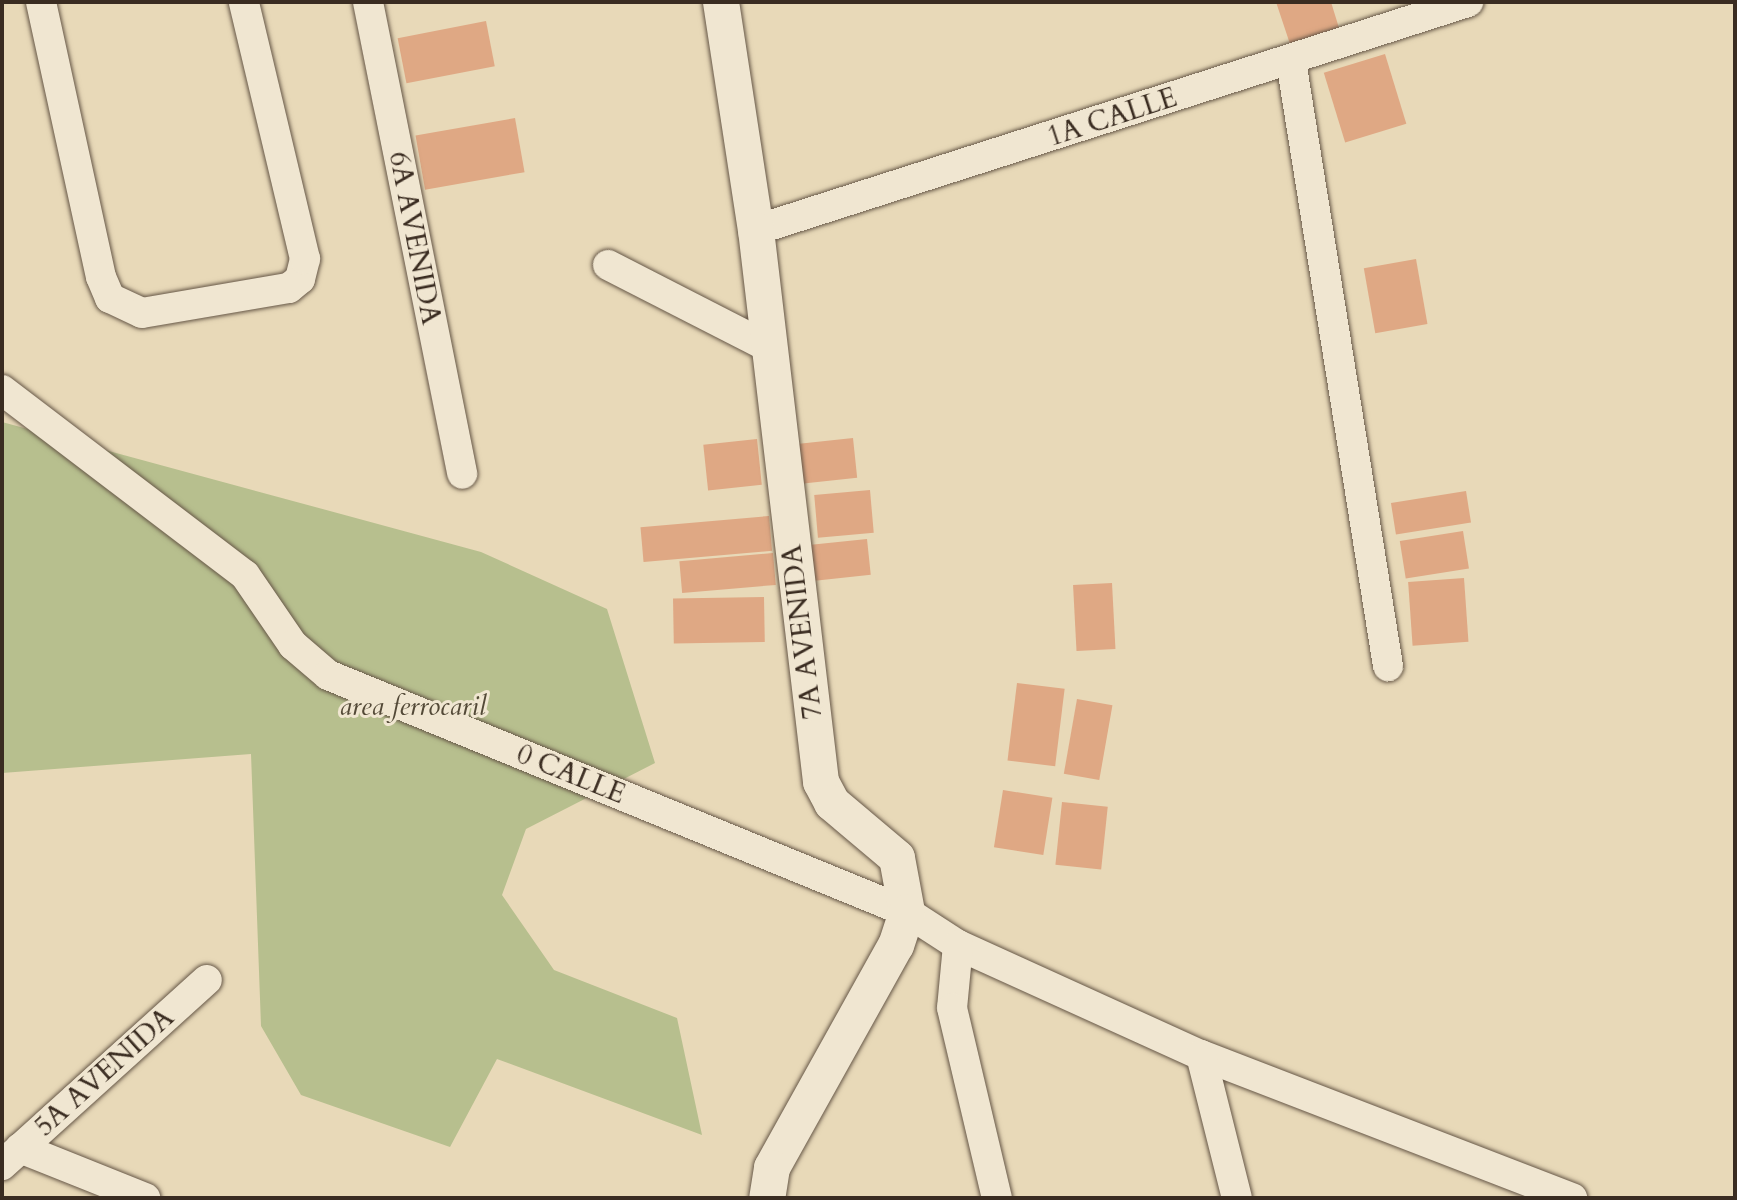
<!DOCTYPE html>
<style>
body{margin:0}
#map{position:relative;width:1737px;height:1200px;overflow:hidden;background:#e8d9b8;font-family:Cardo,serif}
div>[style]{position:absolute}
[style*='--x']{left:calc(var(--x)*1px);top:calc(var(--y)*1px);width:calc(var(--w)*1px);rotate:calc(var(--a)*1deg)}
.green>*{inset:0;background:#b7bf8e}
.building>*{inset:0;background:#dfa884;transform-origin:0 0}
.roads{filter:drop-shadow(0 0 2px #665747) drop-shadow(0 0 2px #665747)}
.minor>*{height:30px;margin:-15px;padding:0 15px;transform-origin:15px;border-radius:15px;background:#f0e6d1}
.tertiary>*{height:36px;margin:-18px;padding:0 18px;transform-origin:18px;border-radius:18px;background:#f0e6d1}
span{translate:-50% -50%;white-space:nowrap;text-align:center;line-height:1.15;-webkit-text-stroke:6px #f0e6d1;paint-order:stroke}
.street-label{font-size:28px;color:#3a2c21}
.park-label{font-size:28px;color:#534937;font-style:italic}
.frame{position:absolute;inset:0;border:4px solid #3a2c21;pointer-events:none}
</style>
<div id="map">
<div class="green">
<div style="clip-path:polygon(2px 422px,481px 552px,607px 609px,655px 763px,526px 829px,502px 895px,554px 970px,677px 1018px,702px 1135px,497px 1059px,450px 1147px,301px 1095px,261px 1026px,251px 754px,2px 773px)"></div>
</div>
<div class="building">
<div style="clip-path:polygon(1276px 2px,1331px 2px,1339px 28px,1290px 44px)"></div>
<div style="left:486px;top:21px;width:46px;height:90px;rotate:79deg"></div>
<div style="left:1385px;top:54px;width:73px;height:64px;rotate:73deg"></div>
<div style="left:515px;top:118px;width:55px;height:101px;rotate:80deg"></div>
<div style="left:1416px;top:259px;width:66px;height:53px;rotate:80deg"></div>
<div style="left:853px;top:438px;width:40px;height:54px;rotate:84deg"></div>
<div style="left:757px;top:439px;width:46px;height:54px;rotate:84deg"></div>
<div style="left:870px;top:490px;width:43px;height:56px;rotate:85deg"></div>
<div style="left:1466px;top:491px;width:32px;height:76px;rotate:81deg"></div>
<div style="left:769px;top:516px;width:35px;height:129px;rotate:85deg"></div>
<div style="left:1463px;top:531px;width:38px;height:64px;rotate:81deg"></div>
<div style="left:867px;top:539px;width:36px;height:56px;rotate:84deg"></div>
<div style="left:773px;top:553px;width:32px;height:94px;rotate:85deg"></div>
<div style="left:1464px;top:578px;width:64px;height:56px;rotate:86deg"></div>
<div style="left:1112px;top:583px;width:66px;height:39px;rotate:87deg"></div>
<div style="left:764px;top:597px;width:45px;height:91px;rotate:89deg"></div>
<div style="left:1017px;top:683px;width:48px;height:78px;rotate:7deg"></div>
<div style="left:1077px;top:699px;width:36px;height:76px;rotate:10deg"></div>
<div style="left:1003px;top:790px;width:50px;height:58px;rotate:9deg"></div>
<div style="left:1062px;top:802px;width:46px;height:63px;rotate:6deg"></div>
</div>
<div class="roads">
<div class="minor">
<div style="--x:41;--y:2;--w:281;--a:77.7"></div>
<div style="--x:101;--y:277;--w:23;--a:67"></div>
<div style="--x:110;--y:298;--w:35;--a:25"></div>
<div style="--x:142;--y:313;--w:149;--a:-9.7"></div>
<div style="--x:289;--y:288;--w:14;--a:-39"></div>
<div style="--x:300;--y:279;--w:21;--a:-76"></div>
<div style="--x:305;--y:259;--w:264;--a:-103.4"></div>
<div style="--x:368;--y:2;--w:481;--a:78.7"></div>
<div style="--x:1291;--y:61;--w:613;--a:80.89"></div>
<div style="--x:756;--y:230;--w:748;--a:-17.76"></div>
<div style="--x:608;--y:265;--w:182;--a:27.1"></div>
<div style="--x:2;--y:390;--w:305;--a:37.3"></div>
<div style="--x:245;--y:575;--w:85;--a:55.6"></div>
<div style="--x:293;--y:645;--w:46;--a:40.6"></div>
<div style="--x:328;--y:675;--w:626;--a:22.26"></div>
<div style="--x:907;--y:912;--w:61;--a:32.9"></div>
<div style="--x:958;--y:945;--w:267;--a:24.4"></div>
<div style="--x:1201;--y:1055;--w:398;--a:21.1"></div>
<div style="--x:958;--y:945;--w:63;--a:95.4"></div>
<div style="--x:952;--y:1008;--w:195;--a:76.7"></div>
<div style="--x:1201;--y:1055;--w:147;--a:75.9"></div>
<div style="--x:20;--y:1148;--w:135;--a:21.8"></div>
<div style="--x:2;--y:1165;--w:276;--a:-42.1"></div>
</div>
<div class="tertiary">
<div style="--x:721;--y:2;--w:231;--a:81.3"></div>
<div style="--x:756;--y:230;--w:556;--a:83.28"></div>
<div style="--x:821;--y:782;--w:24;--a:62"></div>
<div style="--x:832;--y:803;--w:85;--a:40.2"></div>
<div style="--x:897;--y:858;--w:55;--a:79.5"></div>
<div style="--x:907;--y:912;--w:35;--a:108"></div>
<div style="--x:896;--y:945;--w:255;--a:119.1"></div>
<div style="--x:772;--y:1168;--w:30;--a:99"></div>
</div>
</div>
<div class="street-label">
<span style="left:1112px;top:117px;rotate:-18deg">1A CALLE</span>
<span style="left:415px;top:238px;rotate:79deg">6A AVENIDA</span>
<span style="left:802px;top:632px;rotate:-97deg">7A AVENIDA</span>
<span style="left:571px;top:774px;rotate:22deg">0 CALLE</span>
<span style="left:104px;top:1072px;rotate:-42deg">5A AVENIDA</span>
</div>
<div class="park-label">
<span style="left:413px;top:706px">area ferrocaril</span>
</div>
<div class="frame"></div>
</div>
